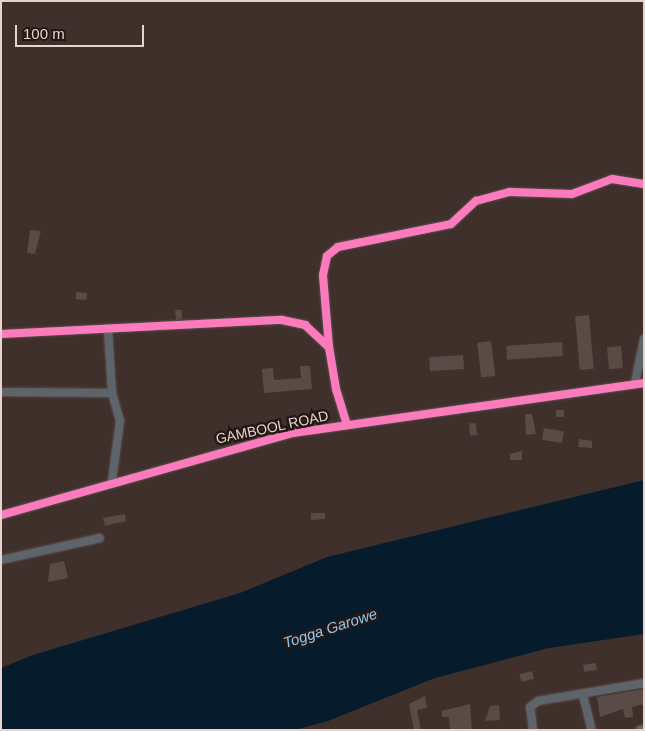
<!DOCTYPE html>
<style>
body{margin:0}
#map{position:relative;width:645px;height:731px;overflow:hidden;background:#40302b;font-family:Helvetica,sans-serif}
div>[style]{position:absolute}
[style*='--x']{left:calc(var(--x)*1px);top:calc(var(--y)*1px);width:calc(var(--w)*1px);rotate:calc(var(--a)*1deg)}
.water>*{inset:0;background:#061b2c}
.building>*{inset:0;background:#5a4b47;transform-origin:0 0}
.roads{filter:drop-shadow(0 0 1px #5d4e4a) drop-shadow(0 0 1px #5d4e4a)}
.street>*{height:8px;margin:-4px;padding:0 4px;transform-origin:4px;border-radius:4px;background:#5d646a}
.cycleway>*{height:8px;margin:-4px;padding:0 4px;transform-origin:4px;border-radius:4px;background:#fd7abc}
span{translate:-50% -50%;white-space:nowrap;text-align:center;line-height:1.15;-webkit-text-stroke:5px #251713;paint-order:stroke}
.street-label{font-size:14px;color:#e8d4ce}
.water-label{font-size:15px;color:#89c7f6;font-style:italic}
.frame{position:absolute;inset:0;border:2px solid #e8d4ce;pointer-events:none}
.scale{position:absolute;left:15px;top:25px;width:129px;height:22px;box-sizing:border-box;border:2px solid #e8d4ce;border-top:0;padding-left:6px;font-size:15px;line-height:18px;white-space:nowrap;color:#e8d4ce;-webkit-text-stroke:4px #251713;paint-order:stroke}
</style>
<div id="map">
<div class="water">
<div style="clip-path:polygon(644px 480px,644px 634px,549px 648px,435px 678px,328px 721px,295px 730px,1px 730px,1px 668px,33px 655px,240px 593px,327px 557px)"></div>
</div>
<div class="building">
<div style="clip-path:polygon(30px 230px,41px 231px,35px 254px,27px 253px)"></div>
<div style="left:76px;top:292px;width:11px;height:7px;rotate:5deg"></div>
<div style="clip-path:polygon(175px 310px,182px 310px,182px 319px,176px 320px)"></div>
<div style="left:589px;top:315px;width:54px;height:14px;rotate:85deg"></div>
<div style="left:491px;top:341px;width:35px;height:14px;rotate:83deg"></div>
<div style="left:562px;top:342px;width:14px;height:56px;rotate:86deg"></div>
<div style="left:621px;top:346px;width:22px;height:14px;rotate:85deg"></div>
<div style="left:463px;top:355px;width:14px;height:34px;rotate:86deg"></div>
<div style="clip-path:polygon(300px 366px,310px 366px,312px 389px,264px 393px,262px 369px,273px 368px,274px 380px,301px 378px)"></div>
<div style="left:556px;top:410px;width:8px;height:7px"></div>
<div style="clip-path:polygon(525px 414px,532px 414px,536px 434px,526px 435px)"></div>
<div style="left:476px;top:423px;width:12px;height:7px;rotate:85deg"></div>
<div style="left:544px;top:428px;width:20px;height:12px;rotate:9deg"></div>
<div style="clip-path:polygon(579px 439px,592px 441px,592px 448px,578px 447px)"></div>
<div style="clip-path:polygon(522px 451px,522px 460px,510px 460px,510px 454px)"></div>
<div style="clip-path:polygon(311px 513px,325px 513px,325px 519px,311px 520px)"></div>
<div style="clip-path:polygon(125px 514px,126px 521px,105px 526px,103px 518px)"></div>
<div style="clip-path:polygon(64px 561px,68px 578px,48px 582px,50px 564px)"></div>
<div style="left:596px;top:663px;width:7px;height:13px;rotate:82deg"></div>
<div style="left:532px;top:671px;width:8px;height:13px;rotate:76deg"></div>
<div style="clip-path:polygon(644px 689px,644px 704px,632px 707px,633px 717px,625px 718px,623px 709px,600px 717px,597px 697px)"></div>
<div style="clip-path:polygon(425px 696px,427px 708px,417px 710px,421px 730px,414px 730px,409px 704px)"></div>
<div style="clip-path:polygon(470px 704px,472px 729px,450px 729px,449px 717px,442px 717px,442px 711px)"></div>
<div style="clip-path:polygon(499px 705px,500px 720px,485px 721px,490px 706px)"></div>
</div>
<div class="roads">
<div class="street">
<div style="--x:108;--y:329;--w:64;--a:86.4"></div>
<div style="--x:112;--y:393;--w:29;--a:74"></div>
<div style="--x:120;--y:421;--w:61;--a:97.6"></div>
<div style="--x:1;--y:334;--w:281;--a:-2.9"></div>
<div style="--x:282;--y:320;--w:24;--a:12"></div>
<div style="--x:305;--y:325;--w:33;--a:43"></div>
<div style="--x:329;--y:347;--w:43;--a:80.5"></div>
<div style="--x:336;--y:389;--w:37;--a:73"></div>
<div style="--x:329;--y:347;--w:72;--a:-94.8"></div>
<div style="--x:323;--y:275;--w:19;--a:-78"></div>
<div style="--x:327;--y:256;--w:14;--a:-39"></div>
<div style="--x:338;--y:247;--w:115;--a:-11.5"></div>
<div style="--x:451;--y:224;--w:34;--a:-43"></div>
<div style="--x:476;--y:201;--w:35;--a:-15"></div>
<div style="--x:510;--y:192;--w:62;--a:1.8"></div>
<div style="--x:572;--y:194;--w:43;--a:-20.6"></div>
<div style="--x:612;--y:179;--w:32;--a:9"></div>
<div style="--x:635;--y:383;--w:45;--a:-78.4"></div>
<div style="--x:1;--y:392;--w:111;--a:0.5"></div>
<div style="--x:1;--y:515;--w:303;--a:-15.7"></div>
<div style="--x:293;--y:433;--w:355;--a:-8.1"></div>
<div style="--x:1;--y:560;--w:101;--a:-12.5"></div>
<div style="--x:583;--y:695;--w:36;--a:76"></div>
<div style="--x:533;--y:730;--w:23;--a:-97"></div>
<div style="--x:530;--y:707;--w:10;--a:-37"></div>
<div style="--x:538;--y:701;--w:108;--a:-9.6"></div>
<div style="--x:640;--y:730;--w:4;--a:-14"></div>
</div>
</div>
<div class="cycleway">
<div style="--x:1;--y:334;--w:281;--a:-2.9"></div>
<div style="--x:282;--y:320;--w:24;--a:12"></div>
<div style="--x:305;--y:325;--w:33;--a:43"></div>
<div style="--x:329;--y:347;--w:43;--a:80.5"></div>
<div style="--x:336;--y:389;--w:37;--a:73"></div>
<div style="--x:329;--y:347;--w:72;--a:-94.8"></div>
<div style="--x:323;--y:275;--w:19;--a:-78"></div>
<div style="--x:327;--y:256;--w:14;--a:-39"></div>
<div style="--x:338;--y:247;--w:115;--a:-11.5"></div>
<div style="--x:451;--y:224;--w:34;--a:-43"></div>
<div style="--x:476;--y:201;--w:35;--a:-15"></div>
<div style="--x:510;--y:192;--w:62;--a:1.8"></div>
<div style="--x:572;--y:194;--w:43;--a:-20.6"></div>
<div style="--x:612;--y:179;--w:32;--a:9"></div>
<div style="--x:1;--y:515;--w:303;--a:-15.7"></div>
<div style="--x:293;--y:433;--w:355;--a:-8.1"></div>
</div>
<div class="street-label">
<span style="left:272px;top:427px;rotate:-12deg">GAMBOOL ROAD</span>
</div>
<div class="water-label">
<span style="left:330px;top:628px;rotate:-18deg">Togga Garowe</span>
</div>
<div class="frame"></div>
<div class="scale">100 m</div>
</div>
